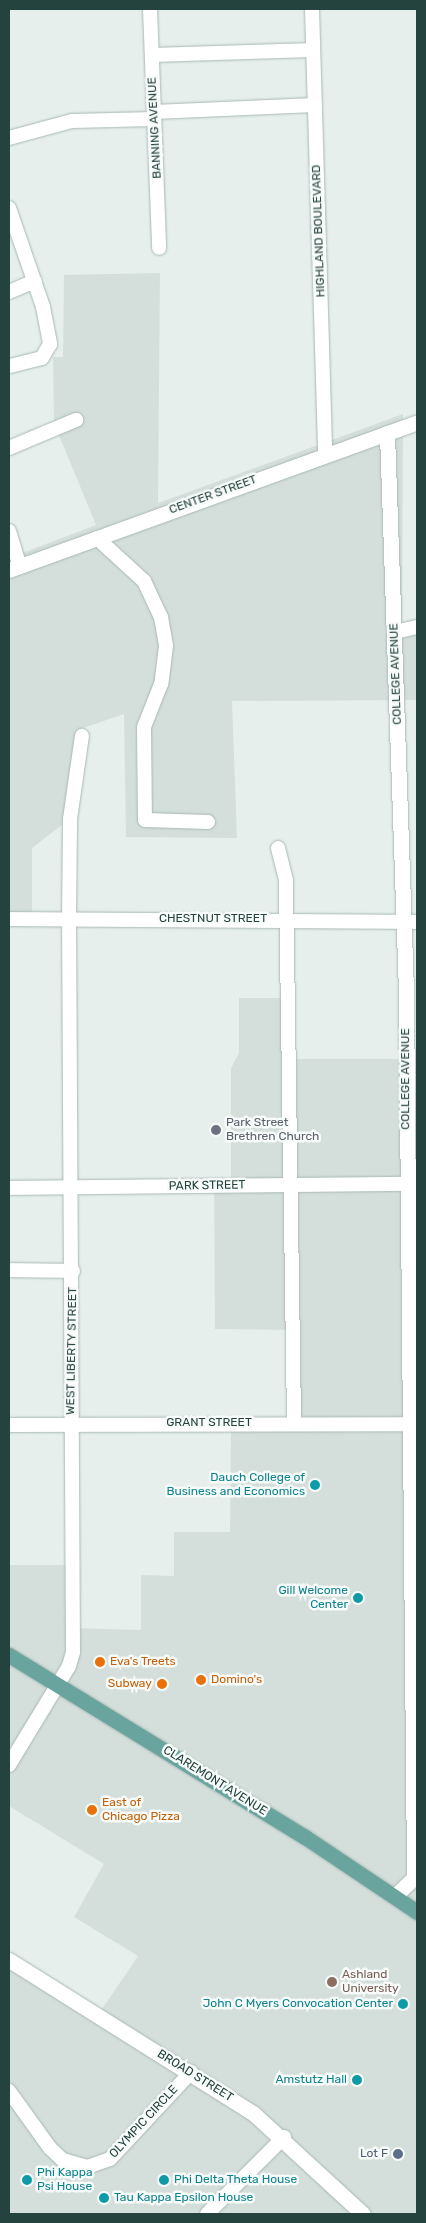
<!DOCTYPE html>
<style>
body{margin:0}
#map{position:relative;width:426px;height:2223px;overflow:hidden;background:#e6efec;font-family:Rubik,sans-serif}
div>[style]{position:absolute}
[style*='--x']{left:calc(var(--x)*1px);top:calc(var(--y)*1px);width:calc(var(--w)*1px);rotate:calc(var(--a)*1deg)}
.built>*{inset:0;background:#d4dfdb}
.roads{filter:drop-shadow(0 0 1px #a8b8b4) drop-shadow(0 0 1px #a8b8b4)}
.street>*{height:14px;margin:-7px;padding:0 7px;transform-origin:7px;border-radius:7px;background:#fff}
.secondary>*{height:15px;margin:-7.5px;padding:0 7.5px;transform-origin:7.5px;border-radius:7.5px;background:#fff}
.primary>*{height:15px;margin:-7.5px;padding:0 7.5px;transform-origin:7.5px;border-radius:7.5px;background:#69a59e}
.dots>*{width:14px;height:14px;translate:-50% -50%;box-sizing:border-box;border:2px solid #f7fbf9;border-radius:50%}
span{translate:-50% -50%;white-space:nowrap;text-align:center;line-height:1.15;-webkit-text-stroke:5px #f7fbf9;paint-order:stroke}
.street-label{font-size:12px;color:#24423e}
.worship-label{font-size:12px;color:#5b616d}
.left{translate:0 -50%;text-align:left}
.culture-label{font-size:12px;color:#0d838f}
.right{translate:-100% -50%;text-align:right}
.food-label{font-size:12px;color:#c56008}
.education-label{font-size:12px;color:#785e54}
.service-label{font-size:12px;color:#4e5e75}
.frame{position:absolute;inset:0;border:10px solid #24423e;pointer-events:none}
</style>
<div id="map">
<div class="built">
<div style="clip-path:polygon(160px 273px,158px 503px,403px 414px,402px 632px,417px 632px,417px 700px,232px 701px,237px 838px,126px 837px,124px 714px,77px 730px,66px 822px,32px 848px,32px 922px,9px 922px,9px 558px,96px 525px,54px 423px,53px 357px,63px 357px,64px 275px)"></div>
<div style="clip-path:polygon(239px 998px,292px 998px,291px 1059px,412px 1059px,417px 1267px,417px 1864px,385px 1902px,417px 1881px,417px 2214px,9px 2214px,9px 1956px,100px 2012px,138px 1956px,74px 1917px,104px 1864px,9px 1806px,9px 1565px,69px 1565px,70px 1628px,141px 1630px,141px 1575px,174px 1576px,174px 1532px,230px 1532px,231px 1425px,292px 1425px,292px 1330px,215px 1329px,214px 1181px,231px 1181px,231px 1068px,239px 1053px)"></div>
</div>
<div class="roads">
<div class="street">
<div style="--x:150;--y:9;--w:239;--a:87.8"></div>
<div style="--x:312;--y:9;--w:445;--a:88.3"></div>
<div style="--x:152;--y:55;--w:161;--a:-1.8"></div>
<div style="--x:154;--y:112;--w:161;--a:-2.5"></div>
<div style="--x:9;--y:138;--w:65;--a:-15.1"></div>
<div style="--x:72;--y:121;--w:82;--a:-1.4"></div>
<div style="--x:9;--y:208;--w:105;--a:71"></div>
<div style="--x:43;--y:307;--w:38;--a:79"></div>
<div style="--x:50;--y:344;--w:16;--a:120"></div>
<div style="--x:42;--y:358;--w:34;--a:166"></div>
<div style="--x:9;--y:292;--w:28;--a:-23"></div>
<div style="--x:9;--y:448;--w:73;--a:-22.7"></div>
<div style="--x:9;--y:531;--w:37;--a:73"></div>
<div style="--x:97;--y:538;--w:64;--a:42.5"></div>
<div style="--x:144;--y:581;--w:40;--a:65"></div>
<div style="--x:161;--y:617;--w:29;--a:80"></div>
<div style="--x:166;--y:646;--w:38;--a:97"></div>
<div style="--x:161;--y:684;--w:46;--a:111.6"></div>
<div style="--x:144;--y:727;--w:93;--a:89.4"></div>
<div style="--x:145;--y:820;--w:63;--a:1.8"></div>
<div style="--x:395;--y:632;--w:23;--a:-13"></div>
<div style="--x:278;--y:848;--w:34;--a:76"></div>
<div style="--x:286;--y:881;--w:542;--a:89.15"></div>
<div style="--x:9;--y:919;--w:408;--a:0.4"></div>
<div style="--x:9;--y:1188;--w:397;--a:-0.6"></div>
<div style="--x:9;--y:1270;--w:64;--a:0.9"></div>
<div style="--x:9;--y:1425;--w:400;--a:-0.1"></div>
<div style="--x:9;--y:1765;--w:116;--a:-58.8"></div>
<div style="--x:69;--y:1666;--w:15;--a:-74"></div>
<div style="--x:73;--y:1652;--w:733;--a:-90.31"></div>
<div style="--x:69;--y:919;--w:100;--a:-89.4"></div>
<div style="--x:70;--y:819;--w:84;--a:-81.8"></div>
<div style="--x:9;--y:2091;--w:70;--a:54.3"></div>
<div style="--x:50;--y:2148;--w:18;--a:43"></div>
<div style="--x:63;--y:2160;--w:25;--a:16"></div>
<div style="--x:87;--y:2167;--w:24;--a:-19"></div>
<div style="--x:110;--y:2159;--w:119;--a:-47"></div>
<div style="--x:207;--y:2214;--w:109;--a:-45"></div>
</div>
<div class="secondary">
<div style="--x:387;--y:433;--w:559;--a:88.05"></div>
<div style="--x:406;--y:992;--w:883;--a:89.48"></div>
<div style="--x:9;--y:570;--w:434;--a:-19.9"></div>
<div style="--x:396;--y:1895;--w:29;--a:-44"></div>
<div style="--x:9;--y:1960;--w:288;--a:32.1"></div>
<div style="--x:253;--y:2113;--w:149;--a:42.6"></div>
</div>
<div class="primary">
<div style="--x:9;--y:1655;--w:347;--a:31.6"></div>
<div style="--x:305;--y:1837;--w:135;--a:33.8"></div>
</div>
</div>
<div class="dots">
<div style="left:216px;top:1130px;background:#6b7280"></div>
<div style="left:315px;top:1485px;background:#0f9aa8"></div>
<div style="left:358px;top:1598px;background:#0f9aa8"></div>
<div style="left:100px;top:1662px;background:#e8710a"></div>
<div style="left:201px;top:1680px;background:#e8710a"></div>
<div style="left:162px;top:1684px;background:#e8710a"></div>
<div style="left:92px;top:1810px;background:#e8710a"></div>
<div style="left:332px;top:1982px;background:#8d6e63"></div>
<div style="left:403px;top:2004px;background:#0f9aa8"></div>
<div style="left:357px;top:2080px;background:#0f9aa8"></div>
<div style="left:398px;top:2154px;background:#5c6f8a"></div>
<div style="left:27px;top:2180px;background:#0f9aa8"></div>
<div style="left:164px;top:2180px;background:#0f9aa8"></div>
<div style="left:104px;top:2198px;background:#0f9aa8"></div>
</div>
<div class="street-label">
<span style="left:155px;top:128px;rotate:-93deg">BANNING AVENUE</span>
<span style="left:319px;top:231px;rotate:-92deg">HIGHLAND BOULEVARD</span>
<span style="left:213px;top:495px;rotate:-20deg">CENTER STREET</span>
<span style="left:396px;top:674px;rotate:-92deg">COLLEGE AVENUE</span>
<span style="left:213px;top:919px">CHESTNUT STREET</span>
<span style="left:406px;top:1079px;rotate:-90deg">COLLEGE AVENUE</span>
<span style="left:207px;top:1186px;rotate:-1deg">PARK STREET</span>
<span style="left:72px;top:1351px;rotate:-89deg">WEST LIBERTY STREET</span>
<span style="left:209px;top:1423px">GRANT STREET</span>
<span style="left:215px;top:1781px;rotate:32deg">CLAREMONT AVENUE</span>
<span style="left:195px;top:2076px;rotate:32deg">BROAD STREET</span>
<span style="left:144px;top:2122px;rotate:-47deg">OLYMPIC CIRCLE</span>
</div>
<div class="worship-label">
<span class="left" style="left:226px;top:1130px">Park Street<br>Brethren Church</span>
</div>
<div class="culture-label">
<span class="right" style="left:305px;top:1485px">Dauch College of<br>Business and Economics</span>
<span class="right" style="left:348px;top:1598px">Gill Welcome<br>Center</span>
<span class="right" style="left:393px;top:2004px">John C Myers Convocation Center</span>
<span class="right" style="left:347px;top:2080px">Amstutz Hall</span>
<span class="left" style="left:37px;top:2180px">Phi Kappa<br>Psi House</span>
<span class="left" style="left:174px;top:2180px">Phi Delta Theta House</span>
<span class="left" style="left:114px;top:2198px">Tau Kappa Epsilon House</span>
</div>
<div class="food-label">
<span class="left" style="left:110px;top:1662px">Eva's Treets</span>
<span class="left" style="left:211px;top:1680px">Domino's</span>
<span class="right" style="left:152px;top:1684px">Subway</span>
<span class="left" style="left:102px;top:1810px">East of<br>Chicago Pizza</span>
</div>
<div class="education-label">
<span class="left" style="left:342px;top:1982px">Ashland<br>University</span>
</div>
<div class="service-label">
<span class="right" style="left:388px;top:2154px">Lot F</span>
</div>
<div class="frame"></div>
</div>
